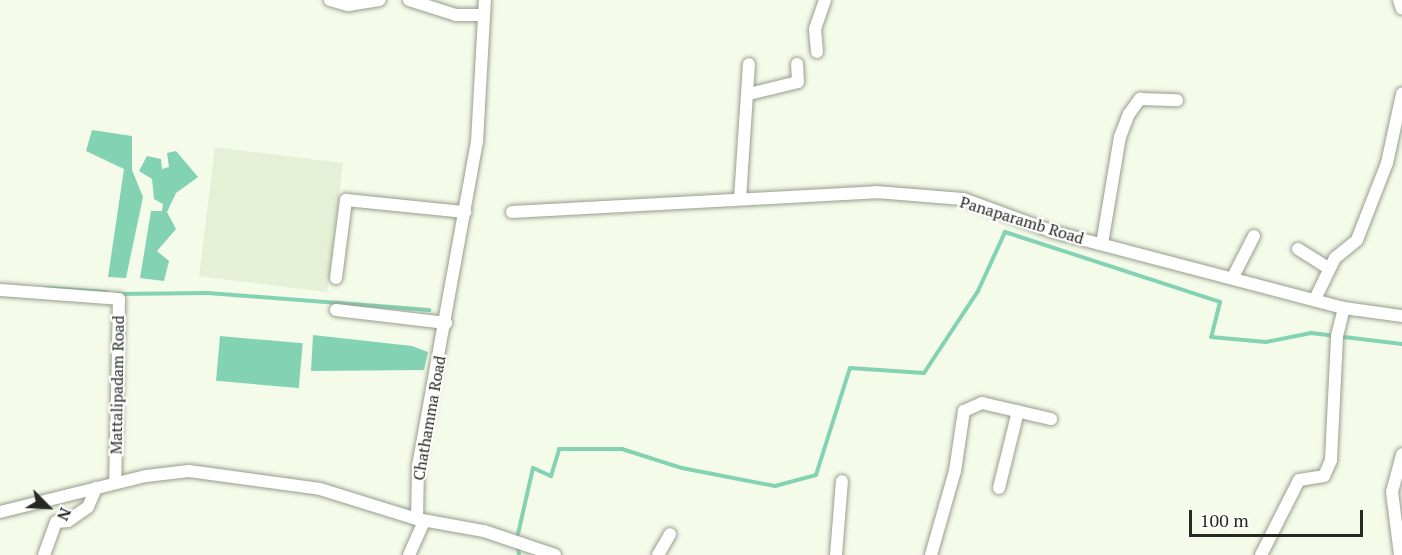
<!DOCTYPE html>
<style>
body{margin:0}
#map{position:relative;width:1402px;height:555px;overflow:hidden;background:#f4fbe9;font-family:"PT Serif",serif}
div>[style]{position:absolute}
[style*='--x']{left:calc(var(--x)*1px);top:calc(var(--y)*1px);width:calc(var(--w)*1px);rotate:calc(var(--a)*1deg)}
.built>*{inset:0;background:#e5f0d7;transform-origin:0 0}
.water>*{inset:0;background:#84d2b4;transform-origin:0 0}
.stream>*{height:4px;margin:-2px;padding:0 2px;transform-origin:2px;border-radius:2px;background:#84d2b4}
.roads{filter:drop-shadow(0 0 2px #979e8d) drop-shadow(0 0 2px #979e8d)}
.street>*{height:12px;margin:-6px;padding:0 6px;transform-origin:6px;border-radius:6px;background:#fff}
span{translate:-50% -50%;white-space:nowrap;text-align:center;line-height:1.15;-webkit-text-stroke:4.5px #fff;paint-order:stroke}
.street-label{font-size:16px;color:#262922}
.north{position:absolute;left:18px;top:477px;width:60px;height:60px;-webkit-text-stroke:4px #fff;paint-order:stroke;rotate:114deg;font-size:16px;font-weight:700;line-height:24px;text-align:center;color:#262922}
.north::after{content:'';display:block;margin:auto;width:21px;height:27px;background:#262922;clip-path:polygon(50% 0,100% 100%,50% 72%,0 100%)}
.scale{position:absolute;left:1189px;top:510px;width:174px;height:27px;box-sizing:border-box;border:3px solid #262922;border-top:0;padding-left:8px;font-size:18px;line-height:21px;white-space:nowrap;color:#262922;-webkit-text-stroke:4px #fff;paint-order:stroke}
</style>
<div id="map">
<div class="built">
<div style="left:343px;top:163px;width:130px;height:129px;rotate:97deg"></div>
</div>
<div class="water">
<div style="clip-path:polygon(92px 130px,132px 136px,132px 170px,143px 197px,126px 278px,108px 277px,124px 169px,86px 151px)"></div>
<div style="clip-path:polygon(176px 151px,198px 177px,176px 193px,167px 212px,176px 229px,157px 251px,169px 261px,164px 281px,140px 278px,151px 211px,162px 211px,163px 204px,154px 199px,152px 179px,139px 171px,147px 156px,161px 159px,162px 169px,169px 167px,167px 153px)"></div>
<div style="clip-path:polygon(313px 335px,412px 346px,428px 352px,424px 370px,311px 371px)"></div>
<div style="left:220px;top:336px;width:83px;height:45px;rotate:5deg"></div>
</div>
<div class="stream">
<div style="--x:46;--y:288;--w:61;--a:3.8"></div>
<div style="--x:117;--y:294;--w:91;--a:-0.6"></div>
<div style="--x:208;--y:293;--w:222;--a:4.4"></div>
<div style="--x:518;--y:534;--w:68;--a:-77.2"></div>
<div style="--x:533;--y:468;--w:20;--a:24"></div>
<div style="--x:551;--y:476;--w:28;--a:-73"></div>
<div style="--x:559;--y:449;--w:63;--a:0"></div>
<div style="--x:622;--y:449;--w:63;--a:17.6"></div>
<div style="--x:682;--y:468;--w:95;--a:11"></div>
<div style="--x:775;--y:486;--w:42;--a:-15"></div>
<div style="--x:816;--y:475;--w:112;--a:-72.4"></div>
<div style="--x:850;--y:368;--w:74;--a:3.9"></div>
<div style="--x:924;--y:373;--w:98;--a:-56.6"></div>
<div style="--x:978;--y:291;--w:65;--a:-65.4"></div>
<div style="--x:1005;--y:232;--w:226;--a:18"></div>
<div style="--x:1220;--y:302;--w:36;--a:104"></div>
<div style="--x:1211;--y:337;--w:55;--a:5.2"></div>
<div style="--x:1266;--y:342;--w:46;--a:-11.3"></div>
<div style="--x:1311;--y:333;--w:92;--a:6.9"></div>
<div style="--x:518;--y:546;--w:9;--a:84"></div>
</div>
<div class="roads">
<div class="street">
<div style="--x:330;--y:0;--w:19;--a:16"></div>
<div style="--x:348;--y:5;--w:32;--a:-9"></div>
<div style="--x:409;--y:0;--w:49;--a:17.7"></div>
<div style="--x:456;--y:15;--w:28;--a:0"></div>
<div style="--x:1399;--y:0;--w:9;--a:72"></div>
<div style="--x:817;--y:52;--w:23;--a:-95"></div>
<div style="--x:815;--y:29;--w:31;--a:-71"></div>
<div style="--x:749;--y:94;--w:50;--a:-13.8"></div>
<div style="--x:798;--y:82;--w:18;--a:-93"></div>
<div style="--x:740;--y:199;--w:135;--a:-86.2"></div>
<div style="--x:512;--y:212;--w:365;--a:-3.1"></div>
<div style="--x:876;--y:192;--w:87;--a:4.6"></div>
<div style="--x:963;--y:199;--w:97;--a:19.9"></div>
<div style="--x:1054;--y:232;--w:300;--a:14.7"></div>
<div style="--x:1344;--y:308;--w:59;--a:7.9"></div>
<div style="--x:1102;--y:244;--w:109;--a:-80.5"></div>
<div style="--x:1120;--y:137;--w:25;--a:-69"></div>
<div style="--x:1129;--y:114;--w:19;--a:-54"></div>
<div style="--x:1140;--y:99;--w:37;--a:2"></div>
<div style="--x:1298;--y:249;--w:36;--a:32"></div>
<div style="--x:1233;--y:277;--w:46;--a:-62.9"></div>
<div style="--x:336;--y:278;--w:79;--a:-82.7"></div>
<div style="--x:346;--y:200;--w:120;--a:5.8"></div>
<div style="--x:0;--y:290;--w:119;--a:4.3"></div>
<div style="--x:119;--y:299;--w:184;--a:91.2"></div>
<div style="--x:1315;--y:299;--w:46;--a:-64"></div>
<div style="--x:1335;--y:258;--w:28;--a:-39"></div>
<div style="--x:1357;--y:240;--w:83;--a:-68.7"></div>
<div style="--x:1387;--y:163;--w:71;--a:-77.7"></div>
<div style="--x:336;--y:310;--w:111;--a:6.7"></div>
<div style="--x:999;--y:488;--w:79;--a:-76.1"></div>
<div style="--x:0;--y:512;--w:150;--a:-13.9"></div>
<div style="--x:146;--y:476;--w:43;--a:-6.6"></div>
<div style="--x:189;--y:471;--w:132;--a:7.8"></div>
<div style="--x:320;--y:489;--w:102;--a:17.2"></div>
<div style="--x:417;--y:519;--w:53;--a:-88.9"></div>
<div style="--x:418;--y:466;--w:329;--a:-79.7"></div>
<div style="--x:477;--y:142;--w:142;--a:-86.8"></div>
<div style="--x:417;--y:519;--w:68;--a:10.2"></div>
<div style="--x:484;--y:531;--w:75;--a:18.7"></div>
<div style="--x:44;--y:555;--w:35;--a:-70"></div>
<div style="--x:56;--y:522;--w:12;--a:-5"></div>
<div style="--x:68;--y:521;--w:24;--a:-35"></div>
<div style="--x:88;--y:507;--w:21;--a:-67"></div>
<div style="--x:409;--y:555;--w:37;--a:-66"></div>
<div style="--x:658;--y:555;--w:24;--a:-60"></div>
<div style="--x:836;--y:555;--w:74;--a:-85.4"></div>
<div style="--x:931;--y:555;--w:87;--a:-74.1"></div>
<div style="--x:955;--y:471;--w:61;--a:-81.5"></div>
<div style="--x:964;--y:411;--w:20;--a:-24"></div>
<div style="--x:982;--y:403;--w:71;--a:13.1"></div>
<div style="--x:1261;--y:555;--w:84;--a:-63.1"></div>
<div style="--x:1299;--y:480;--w:25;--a:-9"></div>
<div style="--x:1324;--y:476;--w:17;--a:-66"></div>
<div style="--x:1331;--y:460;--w:124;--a:-87.2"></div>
<div style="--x:1337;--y:336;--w:29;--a:-76"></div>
<div style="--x:1400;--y:555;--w:64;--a:-97.2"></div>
<div style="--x:1392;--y:492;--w:39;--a:-75"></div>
</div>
</div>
<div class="street-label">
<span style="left:1022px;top:220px;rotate:17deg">Panaparamb Road</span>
<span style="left:117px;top:385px;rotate:-89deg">Mattalipadam Road</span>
<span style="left:429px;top:418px;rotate:-80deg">Chathamma Road</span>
</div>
<div class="north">N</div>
<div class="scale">100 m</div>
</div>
